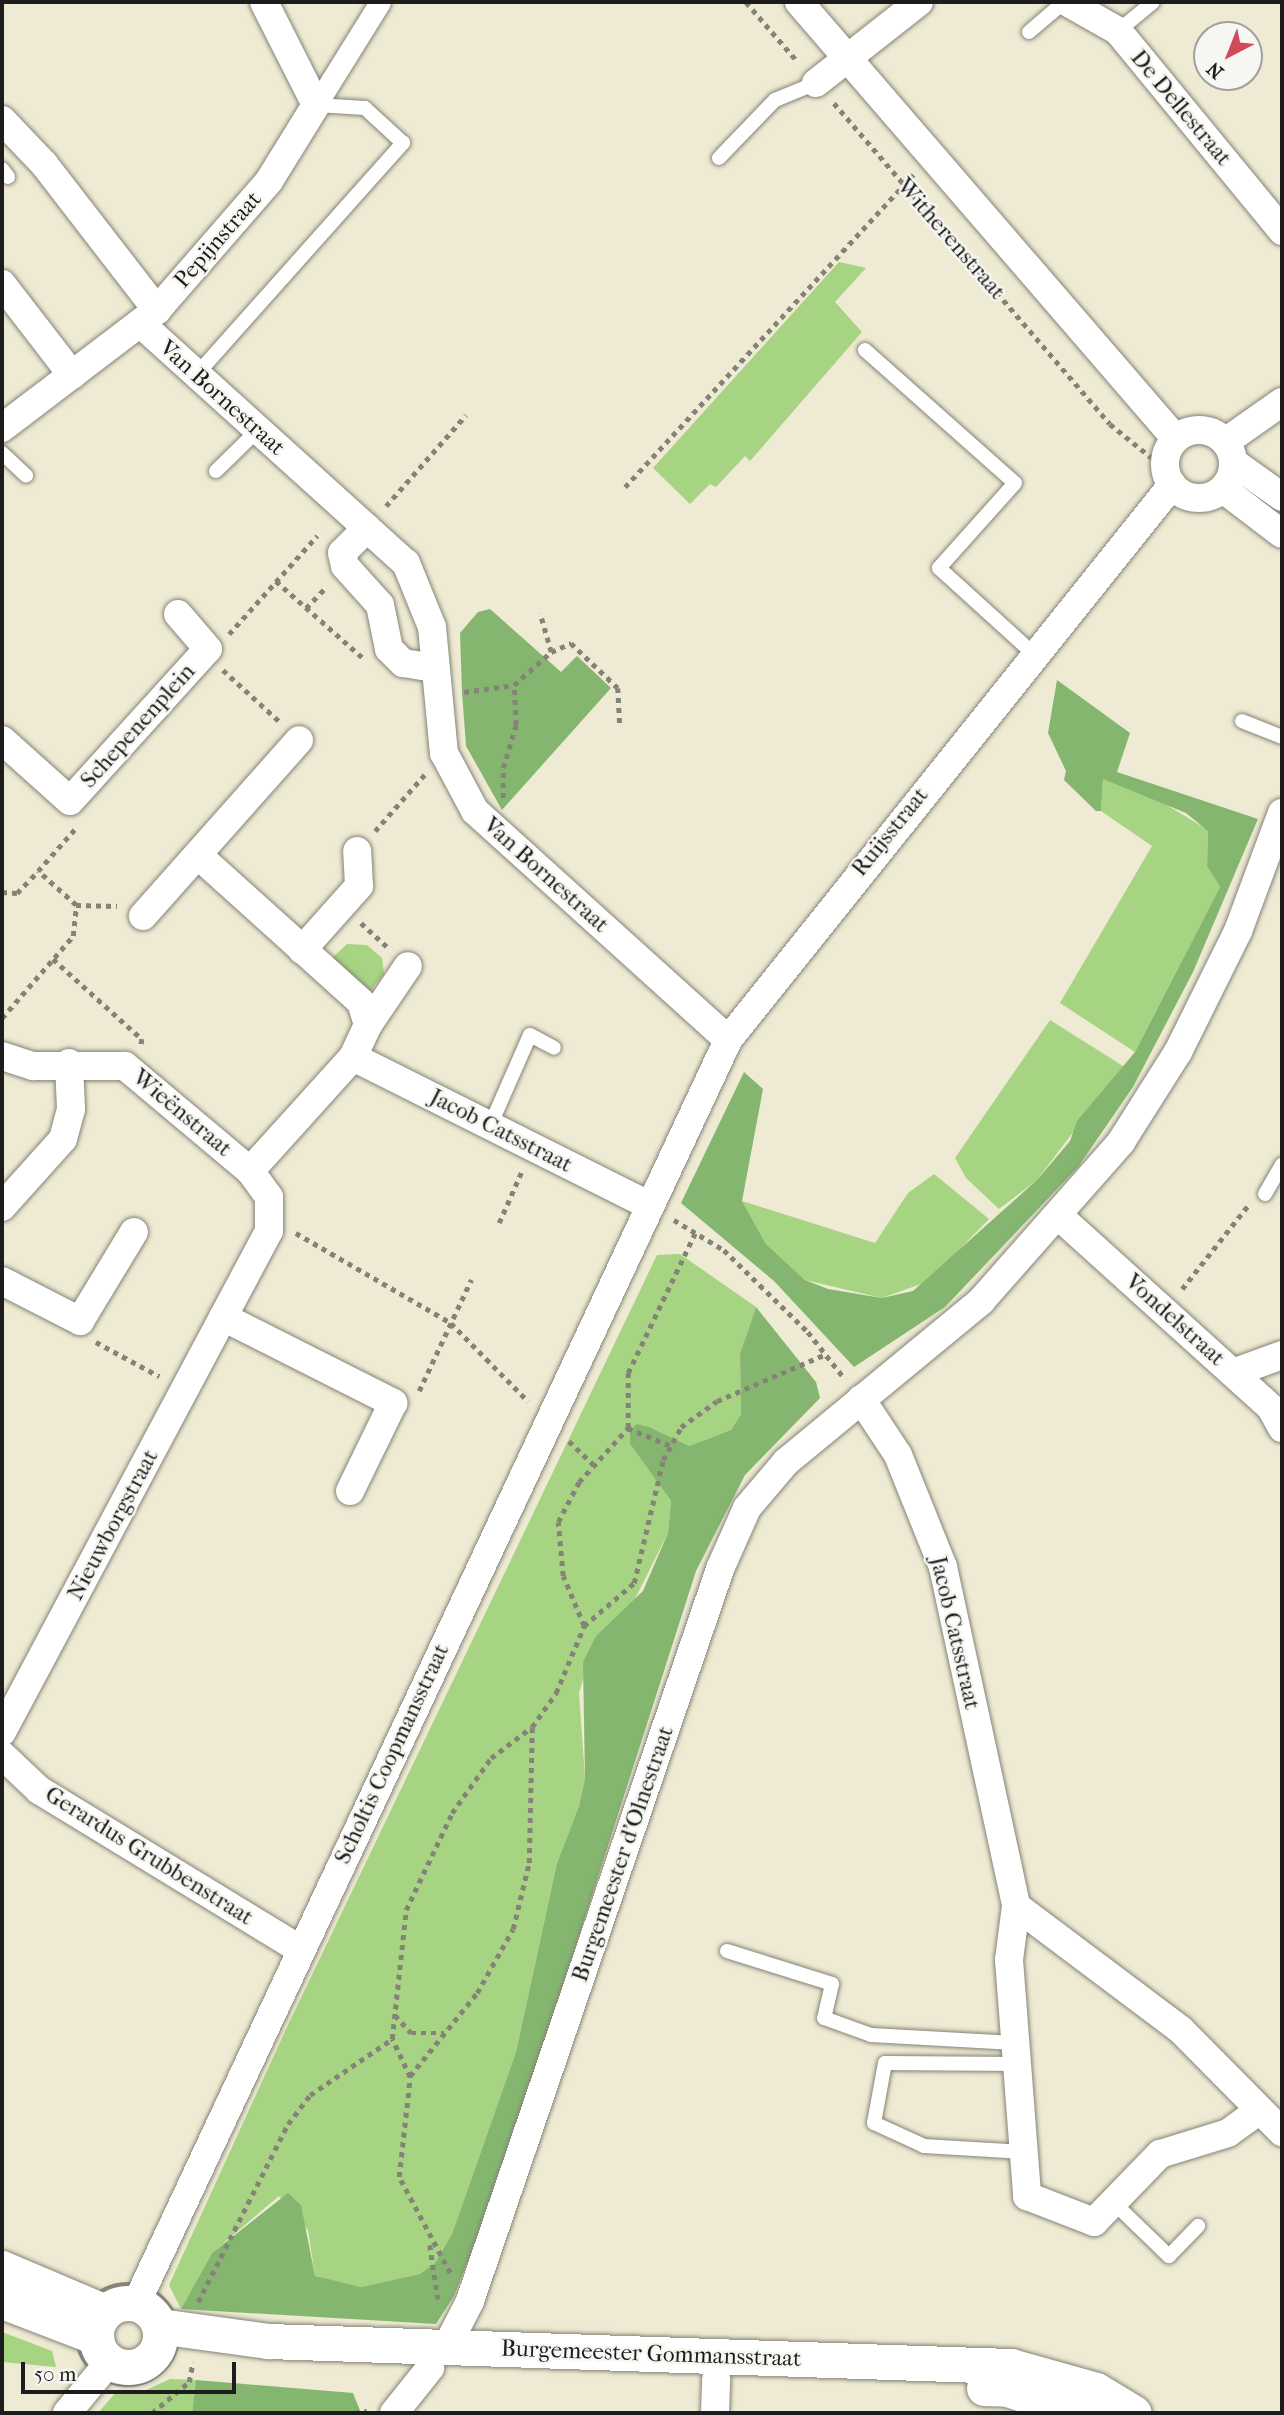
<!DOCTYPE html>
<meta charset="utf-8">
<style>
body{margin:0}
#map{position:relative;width:1284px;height:2415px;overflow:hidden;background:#eeead3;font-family:"IM FELL French Canon",serif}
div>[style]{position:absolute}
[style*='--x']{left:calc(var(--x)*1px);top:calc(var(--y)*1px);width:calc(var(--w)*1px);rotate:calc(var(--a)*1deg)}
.green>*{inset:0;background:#a6d482}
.forest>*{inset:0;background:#84b670}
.path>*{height:4.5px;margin-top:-2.25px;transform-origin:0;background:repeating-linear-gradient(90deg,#858378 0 5px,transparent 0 10px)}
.path>.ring{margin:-2.25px;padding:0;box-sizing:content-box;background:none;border:4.5px solid #858378;border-radius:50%}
.roads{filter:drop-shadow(0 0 2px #858378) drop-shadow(0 0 2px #858378)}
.service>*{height:14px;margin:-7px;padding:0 7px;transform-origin:7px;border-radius:7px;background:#fff}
.pedestrian>*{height:21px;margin:-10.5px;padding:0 10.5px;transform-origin:10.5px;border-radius:10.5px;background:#fff}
.minor>*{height:28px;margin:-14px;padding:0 14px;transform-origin:14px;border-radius:14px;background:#fff}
.minor>.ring{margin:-14px;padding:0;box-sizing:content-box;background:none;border:28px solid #fff;border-radius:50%}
.tertiary>*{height:35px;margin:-17.5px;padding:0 17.5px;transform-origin:17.5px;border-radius:17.5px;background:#fff}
.tertiary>.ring{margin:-17.5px;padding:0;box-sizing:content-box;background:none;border:35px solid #fff;border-radius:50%}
span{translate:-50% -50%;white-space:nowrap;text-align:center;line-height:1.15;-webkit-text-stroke:5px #f6f6f2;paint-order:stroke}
.street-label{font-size:23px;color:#1c1c1c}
.frame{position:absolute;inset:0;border:4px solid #1c1c1c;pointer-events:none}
.north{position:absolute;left:1193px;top:21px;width:70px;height:70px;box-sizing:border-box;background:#f6f6f2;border:2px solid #9f9f9c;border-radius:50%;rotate:222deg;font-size:19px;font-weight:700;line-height:28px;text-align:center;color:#1c1c1c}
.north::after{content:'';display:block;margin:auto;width:24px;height:32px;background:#d1495b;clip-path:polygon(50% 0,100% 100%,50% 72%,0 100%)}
.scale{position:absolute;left:21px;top:2362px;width:215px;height:32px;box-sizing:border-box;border:4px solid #1c1c1c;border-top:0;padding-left:9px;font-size:21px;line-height:24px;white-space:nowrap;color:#1c1c1c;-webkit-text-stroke:5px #f6f6f2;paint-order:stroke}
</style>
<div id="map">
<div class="green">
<div style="clip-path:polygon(839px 262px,866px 268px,835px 302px,862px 332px,750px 461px,745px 456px,716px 487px,710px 484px,690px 504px,653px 468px)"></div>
<div style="clip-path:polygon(1103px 779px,1145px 792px,1208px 830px,1207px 866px,1220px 887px,1135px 1052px,1060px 1003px,1152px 846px,1101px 811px)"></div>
<div style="clip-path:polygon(347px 944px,367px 945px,382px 958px,384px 974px,370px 991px,331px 959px)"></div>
<div style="clip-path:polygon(1050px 1020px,1123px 1066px,1037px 1180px,999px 1209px,966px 1178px,955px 1158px)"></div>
<div style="clip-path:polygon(934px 1174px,989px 1219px,929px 1281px,882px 1298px,805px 1280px,766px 1244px,742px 1201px,875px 1243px,908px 1193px)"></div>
<div style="clip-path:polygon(680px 1254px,756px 1307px,740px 1354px,741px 1414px,731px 1430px,689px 1446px,636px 1425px,630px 1444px,671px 1501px,668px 1533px,631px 1607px,596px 1636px,579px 1693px,585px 1778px,579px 1806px,557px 1863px,516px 2052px,452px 2234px,435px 2263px,421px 2274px,361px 2287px,333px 2282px,315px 2276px,308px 2230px,279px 2196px,212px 2253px,181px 2309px,169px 2285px,287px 2027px,657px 1255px)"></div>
<div style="clip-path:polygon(2px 2332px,52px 2351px,56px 2367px,2px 2362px)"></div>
<div style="clip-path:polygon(170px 2379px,196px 2380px,192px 2413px,98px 2413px,117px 2391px,146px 2390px)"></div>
</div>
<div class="forest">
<div style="clip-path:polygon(490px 609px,561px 672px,577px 656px,611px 688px,502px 810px,466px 746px,462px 692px,460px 633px,478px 612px)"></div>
<div style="clip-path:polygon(1057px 680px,1130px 733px,1117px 772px,1258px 819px,1193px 972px,1133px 1087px,1078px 1167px,945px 1307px,854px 1367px,774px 1281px,681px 1203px,744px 1072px,763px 1089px,742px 1201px,766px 1244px,805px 1280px,828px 1289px,882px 1298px,913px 1291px,1037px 1180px,1070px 1141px,1077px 1121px,1135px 1052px,1220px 887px,1207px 866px,1208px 831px,1186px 813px,1103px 779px,1101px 811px,1096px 811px,1064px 780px,1066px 771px,1048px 733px)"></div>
<div style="clip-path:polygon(756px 1307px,816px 1382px,820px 1398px,745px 1475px,696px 1571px,504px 2170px,454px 2296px,436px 2324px,181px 2309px,212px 2253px,288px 2193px,301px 2205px,315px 2276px,361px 2287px,420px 2274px,435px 2263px,452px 2234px,516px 2052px,557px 1863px,579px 1806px,585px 1778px,583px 1662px,596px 1636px,643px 1591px,668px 1533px,671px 1501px,630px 1444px,630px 1432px,636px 1424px,649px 1427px,689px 1446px,731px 1430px,741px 1414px,740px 1354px)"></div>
<div style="clip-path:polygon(196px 2380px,353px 2393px,361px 2413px,192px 2413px)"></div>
</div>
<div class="path">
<div style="--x:746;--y:2;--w:79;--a:49.1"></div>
<div style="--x:834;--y:103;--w:423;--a:49.3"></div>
<div style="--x:1110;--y:424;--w:54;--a:39"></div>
<div style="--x:625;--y:487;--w:426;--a:-47.3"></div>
<div style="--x:386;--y:506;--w:121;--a:-48.7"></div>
<div style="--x:276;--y:581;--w:115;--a:41.5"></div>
<div style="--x:306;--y:608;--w:30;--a:-46"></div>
<div style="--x:229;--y:634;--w:132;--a:-48.1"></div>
<div style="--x:551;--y:652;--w:22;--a:-24"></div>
<div style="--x:571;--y:643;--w:65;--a:43.8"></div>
<div style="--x:618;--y:688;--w:38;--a:87"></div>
<div style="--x:223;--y:670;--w:76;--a:42.3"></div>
<div style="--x:464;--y:692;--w:50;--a:-8"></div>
<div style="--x:514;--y:685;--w:50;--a:-41.7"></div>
<div style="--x:551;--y:652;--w:40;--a:-106"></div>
<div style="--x:503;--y:798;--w:30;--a:-90"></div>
<div style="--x:503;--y:768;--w:45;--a:-73.2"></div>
<div style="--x:516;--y:725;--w:40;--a:-92.9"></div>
<div style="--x:375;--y:831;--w:76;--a:-48.7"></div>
<div style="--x:2;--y:892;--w:15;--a:4"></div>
<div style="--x:17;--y:893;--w:30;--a:-46"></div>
<div style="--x:76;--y:905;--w:41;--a:1.4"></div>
<div style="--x:361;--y:923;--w:36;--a:42"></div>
<div style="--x:53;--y:959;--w:120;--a:42"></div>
<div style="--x:142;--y:1039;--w:7;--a:98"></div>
<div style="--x:2;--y:1018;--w:108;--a:-49.1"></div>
<div style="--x:73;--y:936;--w:31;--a:-84"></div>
<div style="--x:76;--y:905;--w:51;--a:-138.2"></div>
<div style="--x:38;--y:871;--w:56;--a:-48.6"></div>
<div style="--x:674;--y:1220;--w:58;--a:31"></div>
<div style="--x:724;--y:1250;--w:117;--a:44.3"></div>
<div style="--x:808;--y:1332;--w:60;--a:51.8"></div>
<div style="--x:499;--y:1223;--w:55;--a:-66.3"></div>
<div style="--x:296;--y:1233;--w:179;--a:30.1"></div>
<div style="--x:451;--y:1323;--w:110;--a:45.4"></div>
<div style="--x:1182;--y:1289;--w:110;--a:-51.7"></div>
<div style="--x:96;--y:1342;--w:72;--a:28.4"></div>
<div style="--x:419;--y:1391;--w:123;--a:-64.9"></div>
<div style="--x:628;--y:1428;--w:47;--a:22.7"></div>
<div style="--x:569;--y:1441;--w:35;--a:44"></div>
<div style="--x:584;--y:1626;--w:66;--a:-40.7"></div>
<div style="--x:634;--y:1583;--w:126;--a:-76.7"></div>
<div style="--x:663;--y:1460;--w:38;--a:-61"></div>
<div style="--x:681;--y:1427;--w:44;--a:-35.8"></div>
<div style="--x:717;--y:1401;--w:119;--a:-23.3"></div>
<div style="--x:395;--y:2015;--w:24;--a:48"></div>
<div style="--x:411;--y:2033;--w:33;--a:0"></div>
<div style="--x:410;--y:2076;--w:107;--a:-51.1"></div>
<div style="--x:477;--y:1993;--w:73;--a:-60.6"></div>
<div style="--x:513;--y:1929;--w:68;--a:-76.4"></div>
<div style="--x:529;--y:1863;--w:135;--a:-88.7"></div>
<div style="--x:430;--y:2245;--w:55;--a:81.6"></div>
<div style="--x:450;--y:2273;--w:109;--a:-118"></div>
<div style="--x:399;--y:2177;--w:101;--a:-83.7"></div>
<div style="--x:410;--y:2077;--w:42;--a:-115.3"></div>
<div style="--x:392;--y:2039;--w:130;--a:-83.8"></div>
<div style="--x:406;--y:1910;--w:107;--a:-64.6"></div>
<div style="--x:452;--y:1813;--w:67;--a:-54.7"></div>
<div style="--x:491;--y:1758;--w:51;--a:-37.1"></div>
<div style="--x:532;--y:1727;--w:42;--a:-54.8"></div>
<div style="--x:556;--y:1693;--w:73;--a:-67.3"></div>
<div style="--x:584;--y:1626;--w:54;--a:-112.8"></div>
<div style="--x:563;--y:1576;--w:54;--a:-95.3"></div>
<div style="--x:558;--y:1522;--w:45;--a:-62.3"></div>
<div style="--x:579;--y:1482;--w:73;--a:-47.8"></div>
<div style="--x:628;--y:1428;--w:55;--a:-90"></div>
<div style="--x:628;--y:1373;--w:155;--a:-64.4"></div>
<div class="ring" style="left:77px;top:2284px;width:97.5px;height:97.5px"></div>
<div style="--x:198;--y:2302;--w:199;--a:-63.2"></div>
<div style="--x:288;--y:2124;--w:36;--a:-53"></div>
<div style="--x:310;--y:2095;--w:99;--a:-34.3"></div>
<div style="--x:152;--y:2413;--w:48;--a:-40"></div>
<div style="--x:189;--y:2382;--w:20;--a:-79"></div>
<div style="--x:354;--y:2413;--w:13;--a:-9"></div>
</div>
<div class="roads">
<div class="service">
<div style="--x:1118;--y:31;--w:45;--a:-39.6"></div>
<div style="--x:1029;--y:32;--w:46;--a:-40.6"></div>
<div style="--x:719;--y:158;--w:81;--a:-46"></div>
<div style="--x:775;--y:100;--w:44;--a:-22.5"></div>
<div style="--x:2;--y:169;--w:10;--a:53"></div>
<div style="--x:865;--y:350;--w:200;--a:41.6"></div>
<div style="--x:1015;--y:483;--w:114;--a:131.8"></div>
<div style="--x:939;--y:568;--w:128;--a:42.2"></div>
<div style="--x:197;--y:374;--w:310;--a:-48.3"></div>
<div style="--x:403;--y:143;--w:52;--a:-137.4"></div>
<div style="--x:365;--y:108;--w:49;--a:-176.5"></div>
<div style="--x:2;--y:453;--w:33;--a:43"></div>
<div style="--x:216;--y:471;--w:59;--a:-44.3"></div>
<div style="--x:1242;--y:721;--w:43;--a:21.8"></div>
<div style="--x:490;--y:1126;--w:99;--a:-66.3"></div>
<div style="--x:530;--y:1035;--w:27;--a:28"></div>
<div style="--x:1265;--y:1194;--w:34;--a:-60"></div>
<div style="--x:727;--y:1951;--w:110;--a:17.4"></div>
<div style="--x:832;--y:1984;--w:35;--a:103"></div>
<div style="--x:824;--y:2018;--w:50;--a:19.9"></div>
<div style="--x:871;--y:2035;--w:144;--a:3.2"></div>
<div style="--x:1017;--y:2064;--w:132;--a:-179.6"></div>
<div style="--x:885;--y:2063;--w:61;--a:100.4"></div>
<div style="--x:874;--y:2123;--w:55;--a:24.7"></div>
<div style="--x:924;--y:2146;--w:100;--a:3.4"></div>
<div style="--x:1113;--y:2202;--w:78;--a:44"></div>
<div style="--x:1169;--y:2256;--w:42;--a:-46"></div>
</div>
<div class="pedestrian">
<div style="--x:316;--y:105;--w:121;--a:-58.1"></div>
</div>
<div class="minor">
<div style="--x:799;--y:2;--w:577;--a:49.22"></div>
<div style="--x:1067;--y:2;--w:59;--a:29.6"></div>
<div style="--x:1118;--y:31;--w:259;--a:50.6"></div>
<div style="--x:816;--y:83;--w:131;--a:-38.2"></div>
<div style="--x:2;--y:120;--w:61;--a:46.3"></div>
<div style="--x:44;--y:164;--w:185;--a:52.3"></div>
<div style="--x:2;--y:284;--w:115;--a:52.4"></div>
<div style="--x:140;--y:323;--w:358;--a:42.1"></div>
<div style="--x:406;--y:563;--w:69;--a:67.9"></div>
<div style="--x:432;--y:627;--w:127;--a:84.6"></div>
<div style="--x:444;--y:753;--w:66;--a:61.9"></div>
<div style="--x:475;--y:811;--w:341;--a:42.1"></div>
<div style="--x:2;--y:428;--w:195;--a:-37.3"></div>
<div style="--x:157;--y:310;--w:171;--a:-49"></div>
<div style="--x:269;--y:181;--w:89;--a:-58.3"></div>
<div style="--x:316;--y:105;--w:115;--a:-116.8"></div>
<div class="ring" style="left:1165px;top:430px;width:40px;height:40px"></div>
<div style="--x:1225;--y:442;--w:70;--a:-35.1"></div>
<div style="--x:1233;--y:462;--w:60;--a:35.5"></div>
<div style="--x:1223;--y:489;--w:74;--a:37.3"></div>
<div style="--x:367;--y:528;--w:35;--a:135"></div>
<div style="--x:342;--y:553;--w:13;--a:77"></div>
<div style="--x:345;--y:566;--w:52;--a:48.1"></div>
<div style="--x:380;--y:605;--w:45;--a:78.4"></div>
<div style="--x:389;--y:649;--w:20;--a:45"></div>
<div style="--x:403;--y:663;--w:33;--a:9"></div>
<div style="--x:2;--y:740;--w:91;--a:41.9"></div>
<div style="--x:70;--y:801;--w:205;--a:-47.8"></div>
<div style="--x:208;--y:649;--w:46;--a:-130.6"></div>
<div style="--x:143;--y:916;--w:235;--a:-48.4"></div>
<div style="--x:302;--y:950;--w:86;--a:-48.3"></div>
<div style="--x:359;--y:886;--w:35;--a:-93"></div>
<div style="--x:368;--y:1025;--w:71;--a:-55.9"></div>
<div style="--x:2;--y:1056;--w:33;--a:18"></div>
<div style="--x:33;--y:1066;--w:92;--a:0"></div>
<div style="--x:125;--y:1066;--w:163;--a:40"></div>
<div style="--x:353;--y:1057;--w:331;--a:26.6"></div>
<div style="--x:2;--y:1207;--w:91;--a:-48.1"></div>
<div style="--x:63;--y:1139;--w:31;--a:-75"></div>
<div style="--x:71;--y:1109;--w:46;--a:-92.5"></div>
<div style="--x:1061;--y:1218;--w:283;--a:42.1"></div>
<div style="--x:1271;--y:1408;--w:23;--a:61"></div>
<div style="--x:2;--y:1281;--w:88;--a:27.1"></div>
<div style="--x:80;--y:1321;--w:104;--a:-58.8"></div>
<div style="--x:223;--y:1317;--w:191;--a:26.8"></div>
<div style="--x:393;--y:1403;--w:98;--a:116"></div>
<div style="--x:1233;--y:1373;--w:52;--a:-20.2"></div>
<div style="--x:861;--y:1399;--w:67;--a:56.5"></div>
<div style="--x:898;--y:1455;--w:121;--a:68.1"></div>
<div style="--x:943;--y:1567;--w:347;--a:77.8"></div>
<div style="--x:1016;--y:1906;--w:206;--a:36.9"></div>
<div style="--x:1181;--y:2030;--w:144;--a:45.3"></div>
<div style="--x:2;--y:1732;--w:568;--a:-61.95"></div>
<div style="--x:269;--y:1231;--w:34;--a:-90"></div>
<div style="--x:269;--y:1197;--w:32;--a:-126"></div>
<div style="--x:250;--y:1171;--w:154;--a:-47.9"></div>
<div style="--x:353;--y:1057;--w:35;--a:-65"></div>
<div style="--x:368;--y:1025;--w:24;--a:-107"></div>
<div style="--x:361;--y:1002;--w:219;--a:-138"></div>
<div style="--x:2;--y:1755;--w:51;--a:43.4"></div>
<div style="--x:39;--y:1790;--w:307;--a:31.4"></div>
<div style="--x:1016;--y:1906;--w:54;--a:97.4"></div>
<div style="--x:1009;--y:1960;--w:237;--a:85.6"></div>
<div style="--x:1027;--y:2196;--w:72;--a:21.2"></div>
<div style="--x:1094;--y:2222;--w:95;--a:-45.9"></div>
<div style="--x:1160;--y:2154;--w:71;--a:-17.2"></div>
<div style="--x:1228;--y:2133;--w:39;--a:-36"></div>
<div style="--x:136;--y:2304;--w:1396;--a:-64.9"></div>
<div style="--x:728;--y:1040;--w:711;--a:-51.34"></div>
<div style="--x:446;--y:2348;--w:53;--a:-62.9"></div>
<div style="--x:470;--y:2301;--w:774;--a:-71.14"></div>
<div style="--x:720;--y:1569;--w:67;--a:-66.1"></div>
<div style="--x:747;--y:1508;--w:60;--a:-49.7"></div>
<div style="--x:786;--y:1462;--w:253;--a:-39.5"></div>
<div style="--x:981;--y:1301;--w:212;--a:-48.6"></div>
<div style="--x:1121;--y:1142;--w:107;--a:-57.7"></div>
<div style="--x:1178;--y:1052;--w:135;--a:-63.6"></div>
<div style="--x:1238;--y:931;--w:126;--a:-69.6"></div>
<div style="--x:67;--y:2413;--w:67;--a:-50.4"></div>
<div style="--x:394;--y:2413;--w:58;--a:-51.3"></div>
<div style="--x:715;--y:2413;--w:34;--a:-88"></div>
</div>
<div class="tertiary">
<div style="--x:2;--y:2268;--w:112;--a:23.1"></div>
<div style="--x:2;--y:2301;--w:101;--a:21"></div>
<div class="ring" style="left:96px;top:2303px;width:29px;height:29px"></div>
<div style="--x:159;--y:2326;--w:110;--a:7.8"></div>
<div style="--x:268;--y:2341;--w:743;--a:1.93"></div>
<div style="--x:1011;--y:2366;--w:88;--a:15.8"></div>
<div style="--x:1096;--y:2390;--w:44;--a:31.2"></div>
<div style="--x:984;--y:2388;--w:23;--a:2"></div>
<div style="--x:1007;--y:2389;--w:77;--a:18.2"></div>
</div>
</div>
<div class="street-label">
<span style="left:1181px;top:108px;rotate:50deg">De Dellestraat</span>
<span style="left:951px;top:239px;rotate:49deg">Witherenstraat</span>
<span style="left:218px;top:240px;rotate:-49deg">Pepijnstraat</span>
<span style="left:222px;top:398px;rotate:42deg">Van Bornestraat</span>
<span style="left:138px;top:726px;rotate:-48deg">Schepenenplein</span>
<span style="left:890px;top:832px;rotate:-51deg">Ruijsstraat</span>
<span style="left:546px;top:875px;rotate:42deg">Van Bornestraat</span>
<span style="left:182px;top:1113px;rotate:40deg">Wieënstraat</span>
<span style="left:501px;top:1131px;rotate:27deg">Jacob Catsstraat</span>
<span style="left:1175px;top:1320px;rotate:42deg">Vondelstraat</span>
<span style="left:113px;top:1525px;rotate:-62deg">Nieuwborgstraat</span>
<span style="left:955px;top:1633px;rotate:77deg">Jacob Catsstraat</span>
<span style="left:392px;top:1754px;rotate:-65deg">Scholtis Coopmansstraat</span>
<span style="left:623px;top:1854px;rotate:-71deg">Burgemeester d'Olnestraat</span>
<span style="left:149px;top:1856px;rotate:32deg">Gerardus Grubbenstraat</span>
<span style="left:651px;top:2354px;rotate:2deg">Burgemeester Gommansstraat</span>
</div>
<div class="frame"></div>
<div class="north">N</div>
<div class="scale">50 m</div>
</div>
